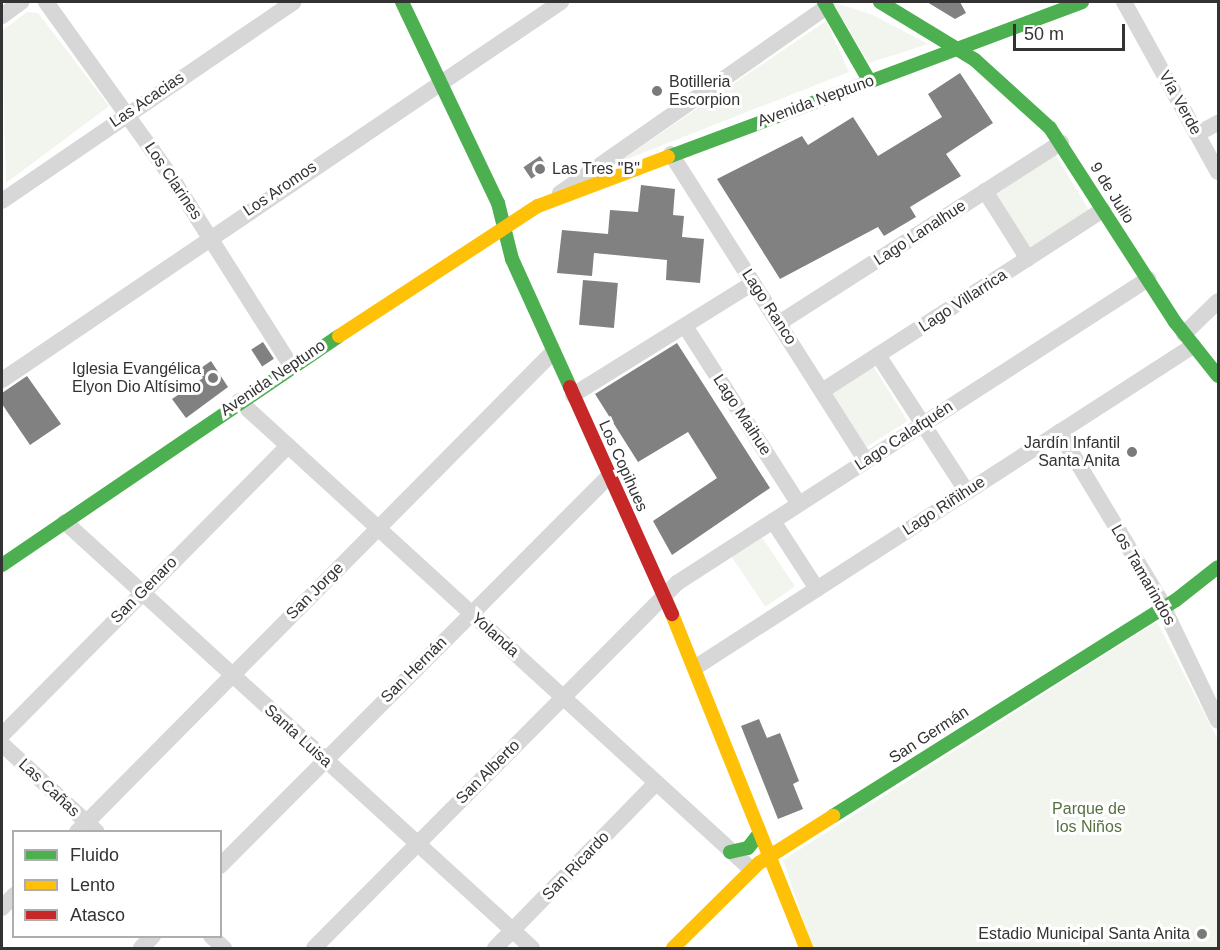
<!DOCTYPE html>
<meta charset="utf-8">
<style>
body{margin:0}
#map{position:relative;width:1220px;height:950px;overflow:hidden;background:#fff;font-family:Arial,sans-serif}
div>[style]{position:absolute}
[style*='--x']{left:calc(var(--x)*1px);top:calc(var(--y)*1px);width:calc(var(--w)*1px);rotate:calc(var(--a)*1deg)}
.green>*{inset:0;background:#f1f5ed;transform-origin:0 0}
.building>*{inset:0;background:#818181;transform-origin:0 0}
.street>*{height:16px;margin:-8px;padding:0 8px;transform-origin:8px;border-radius:8px;background:#d7d7d7}
.fast>*{height:14px;margin:-7px;padding:0 7px;transform-origin:7px;border-radius:7px;background:#4caf50}
.slow>*{height:14px;margin:-7px;padding:0 7px;transform-origin:7px;border-radius:7px;background:#ffc107}
.jam>*{height:14px;margin:-7px;padding:0 7px;transform-origin:7px;border-radius:7px;background:#c62828}
.dots>*{width:16px;height:16px;translate:-50% -50%;box-sizing:border-box;border:3px solid #fff;border-radius:50%}
span{translate:-50% -50%;white-space:nowrap;text-align:center;line-height:1.15;-webkit-text-stroke:6px #fff;paint-order:stroke}
.poi-label{font-size:16px;color:#333}
.left{translate:0 -50%;text-align:left}
.right{translate:-100% -50%;text-align:right}
.street-label{font-size:16px;color:#333}
.park-label{font-size:16px;color:#56703f}
.frame{position:absolute;inset:0;border:3px solid #333;pointer-events:none}
.legend{position:absolute;left:12px;top:830px;width:210px;height:108px;box-sizing:border-box;background:#fff;border:2px solid #adadad;margin:0;padding:8px 10px;list-style:none;font-size:18px;color:#333}
.legend li{display:flex;align-items:center;gap:12px;height:30px}
.legend b{width:30px;border:2px solid #adadad}
.scale{position:absolute;left:1013px;top:24px;width:112px;height:27px;box-sizing:border-box;border:3px solid #333;border-top:0;padding-left:8px;font-size:18px;line-height:21px;white-space:nowrap;color:#333;-webkit-text-stroke:4px #fff;paint-order:stroke}
</style>
<div id="map">
<div class="green">
<div style="clip-path:polygon(832px 2px,873px 15px,928px 44px,869px 63px)"></div>
<div style="clip-path:polygon(27px 12px,38px 13px,109px 106px,6px 183px,2px 31px)"></div>
<div style="clip-path:polygon(826px 21px,849px 72px,617px 163px)"></div>
<div style="left:1054px;top:152px;width:69px;height:75px;rotate:59deg"></div>
<div style="left:873px;top:366px;width:65px;height:51px;rotate:58deg"></div>
<div style="left:761px;top:536px;width:61px;height:36px;rotate:56deg"></div>
<div style="clip-path:polygon(1157px 622px,1218px 740px,1218px 948px,813px 948px,783px 860px)"></div>
</div>
<div class="building">
<div style="clip-path:polygon(927px 2px,960px 2px,966px 13px,955px 19px)"></div>
<div style="clip-path:polygon(960px 73px,993px 123px,946px 154px,961px 176px,910px 207px,916px 217px,884px 236px,878px 227px,780px 279px,717px 179px,802px 136px,808px 145px,853px 117px,878px 156px,942px 117px,928px 94px)"></div>
<div style="left:540px;top:156px;width:14px;height:20px;rotate:56deg"></div>
<div style="clip-path:polygon(641px 185px,675px 189px,673px 215px,684px 216px,682px 237px,704px 239px,700px 283px,666px 280px,667px 260px,594px 253px,592px 276px,557px 273px,562px 230px,608px 234px,610px 210px,638px 212px)"></div>
<div style="left:583px;top:280px;width:35px;height:45px;rotate:5deg"></div>
<div style="left:263px;top:342px;width:20px;height:14px;rotate:57deg"></div>
<div style="clip-path:polygon(677px 343px,770px 488px,672px 555px,653px 521px,717px 478px,688px 432px,638px 462px,595px 394px)"></div>
<div style="clip-path:polygon(211px 361px,228px 387px,186px 418px,172px 399px,203px 378px,198px 370px)"></div>
<div style="clip-path:polygon(27px 376px,61px 424px,30px 445px,2px 404px,2px 393px)"></div>
<div style="clip-path:polygon(759px 719px,767px 738px,780px 733px,799px 781px,793px 784px,803px 809px,778px 819px,741px 726px)"></div>
</div>
<div class="street">
<div style="--x:46;--y:2;--w:213;--a:54.4"></div>
<div style="--x:170;--y:175;--w:226;--a:57.6"></div>
<div style="--x:1124;--y:2;--w:194;--a:61.1"></div>
<div style="--x:2;--y:16;--w:24;--a:-36"></div>
<div style="--x:1197;--y:134;--w:24;--a:-28"></div>
<div style="--x:671;--y:154;--w:364;--a:57.6"></div>
<div style="--x:985;--y:191;--w:80;--a:57.7"></div>
<div style="--x:560;--y:193;--w:325;--a:-34.9"></div>
<div style="--x:2;--y:201;--w:353;--a:-34.3"></div>
<div style="--x:779;--y:323;--w:335;--a:-32.6"></div>
<div style="--x:685;--y:326;--w:211;--a:57.4"></div>
<div style="--x:1184;--y:334;--w:47;--a:-44.1"></div>
<div style="--x:878;--y:355;--w:163;--a:57"></div>
<div style="--x:2;--y:380;--w:675;--a:-34.07"></div>
<div style="--x:822;--y:391;--w:334;--a:-32.8"></div>
<div style="--x:573;--y:395;--w:212;--a:-31.9"></div>
<div style="--x:239;--y:401;--w:694;--a:42.43"></div>
<div style="--x:1059;--y:432;--w:194;--a:58.9"></div>
<div style="--x:1159;--y:598;--w:136;--a:64.4"></div>
<div style="--x:773;--y:521;--w:81;--a:57.1"></div>
<div style="--x:65;--y:522;--w:632;--a:42.37"></div>
<div style="--x:696;--y:667;--w:592;--a:-32.86"></div>
<div style="--x:2;--y:735;--w:407;--a:-45.3"></div>
<div style="--x:2;--y:744;--w:129;--a:42.8"></div>
<div style="--x:77;--y:832;--w:676;--a:-45.24"></div>
<div style="--x:220;--y:866;--w:551;--a:-45.07"></div>
<div style="--x:2;--y:908;--w:18;--a:-47"></div>
<div style="--x:211;--y:936;--w:18;--a:43"></div>
<div style="--x:141;--y:948;--w:17;--a:-45"></div>
<div style="--x:314;--y:948;--w:515;--a:-45.16"></div>
<div style="--x:677;--y:583;--w:561;--a:-32.84"></div>
<div style="--x:495;--y:948;--w:231;--a:-45.7"></div>
</div>
<div class="fast">
<div style="--x:402;--y:2;--w:223;--a:64.5"></div>
<div style="--x:498;--y:203;--w:58;--a:76"></div>
<div style="--x:512;--y:259;--w:141;--a:65.6"></div>
<div style="--x:824;--y:2;--w:92;--a:60.1"></div>
<div style="--x:880;--y:2;--w:111;--a:31.4"></div>
<div style="--x:975;--y:60;--w:101;--a:42.2"></div>
<div style="--x:1050;--y:128;--w:231;--a:57.2"></div>
<div style="--x:1175;--y:322;--w:69;--a:51.5"></div>
<div style="--x:668;--y:157;--w:442;--a:-20.5"></div>
<div style="--x:2;--y:565;--w:407;--a:-34.2"></div>
<div style="--x:833;--y:816;--w:405;--a:-32.2"></div>
<div style="--x:1176;--y:600;--w:53;--a:-38.2"></div>
<div style="--x:730;--y:852;--w:18;--a:-13"></div>
<div style="--x:748;--y:848;--w:18;--a:-52"></div>
</div>
<div class="slow">
<div style="--x:339;--y:336;--w:238;--a:-33.2"></div>
<div style="--x:538;--y:206;--w:139;--a:-20.7"></div>
<div style="--x:672;--y:614;--w:360;--a:68.1"></div>
<div style="--x:673;--y:948;--w:121;--a:-44.7"></div>
<div style="--x:759;--y:863;--w:88;--a:-32.4"></div>
</div>
<div class="jam">
<div style="--x:570;--y:387;--w:249;--a:65.8"></div>
</div>
<div class="dots">
<div style="left:657px;top:91px;background:#7a7a7a"></div>
<div style="left:540px;top:169px;background:#7a7a7a"></div>
<div style="left:213px;top:378px;background:#7a7a7a"></div>
<div style="left:1132px;top:452px;background:#7a7a7a"></div>
<div style="left:1202px;top:934px;background:#7a7a7a"></div>
</div>
<div class="poi-label">
<span class="left" style="left:669px;top:91px">Botilleria<br>Escorpion</span>
<span class="left" style="left:552px;top:169px">Las Tres "B"</span>
<span class="right" style="left:201px;top:378px">Iglesia Evangélica<br>Elyon Dio Altísimo</span>
<span class="right" style="left:1120px;top:452px">Jardín Infantil<br>Santa Anita</span>
<span class="right" style="left:1190px;top:934px">Estadio Municipal Santa Anita</span>
</div>
<div class="street-label">
<span style="left:147px;top:100px;rotate:-34deg">Las Acacias</span>
<span style="left:816px;top:101px;rotate:-20deg">Avenida Neptuno</span>
<span style="left:1180px;top:103px;rotate:61deg">Vía Verde</span>
<span style="left:173px;top:181px;rotate:56deg">Los Clarines</span>
<span style="left:280px;top:189px;rotate:-34deg">Los Aromos</span>
<span style="left:1112px;top:193px;rotate:58deg">9 de Julio</span>
<span style="left:920px;top:233px;rotate:-33deg">Lago Lanalhue</span>
<span style="left:963px;top:301px;rotate:-33deg">Lago Villarrica</span>
<span style="left:769px;top:307px;rotate:57deg">Lago Ranco</span>
<span style="left:273px;top:378px;rotate:-34deg">Avenida Neptuno</span>
<span style="left:742px;top:415px;rotate:57deg">Lago Maihue</span>
<span style="left:904px;top:436px;rotate:-33deg">Lago Calafquén</span>
<span style="left:623px;top:466px;rotate:66deg">Los Copihues</span>
<span style="left:944px;top:506px;rotate:-33deg">Lago Riñihue</span>
<span style="left:1143px;top:575px;rotate:60deg">Los Tamarindos</span>
<span style="left:144px;top:590px;rotate:-45deg">San Genaro</span>
<span style="left:315px;top:591px;rotate:-45deg">San Jorge</span>
<span style="left:495px;top:635px;rotate:42deg">Yolanda</span>
<span style="left:414px;top:670px;rotate:-45deg">San Hernán</span>
<span style="left:929px;top:735px;rotate:-33deg">San Germán</span>
<span style="left:298px;top:736px;rotate:42deg">Santa Luisa</span>
<span style="left:488px;top:772px;rotate:-45deg">San Alberto</span>
<span style="left:49px;top:788px;rotate:43deg">Las Cañas</span>
<span style="left:576px;top:866px;rotate:-46deg">San Ricardo</span>
</div>
<div class="park-label">
<span style="left:1089px;top:818px">Parque de<br>los Niños</span>
</div>
<div class="frame"></div>
<ul class="legend">
<li><b style="height:8px;background:#4caf50"></b>Fluido</li>
<li><b style="height:8px;background:#ffc107"></b>Lento</li>
<li><b style="height:8px;background:#c62828"></b>Atasco</li>
</ul>
<div class="scale">50 m</div>
</div>
